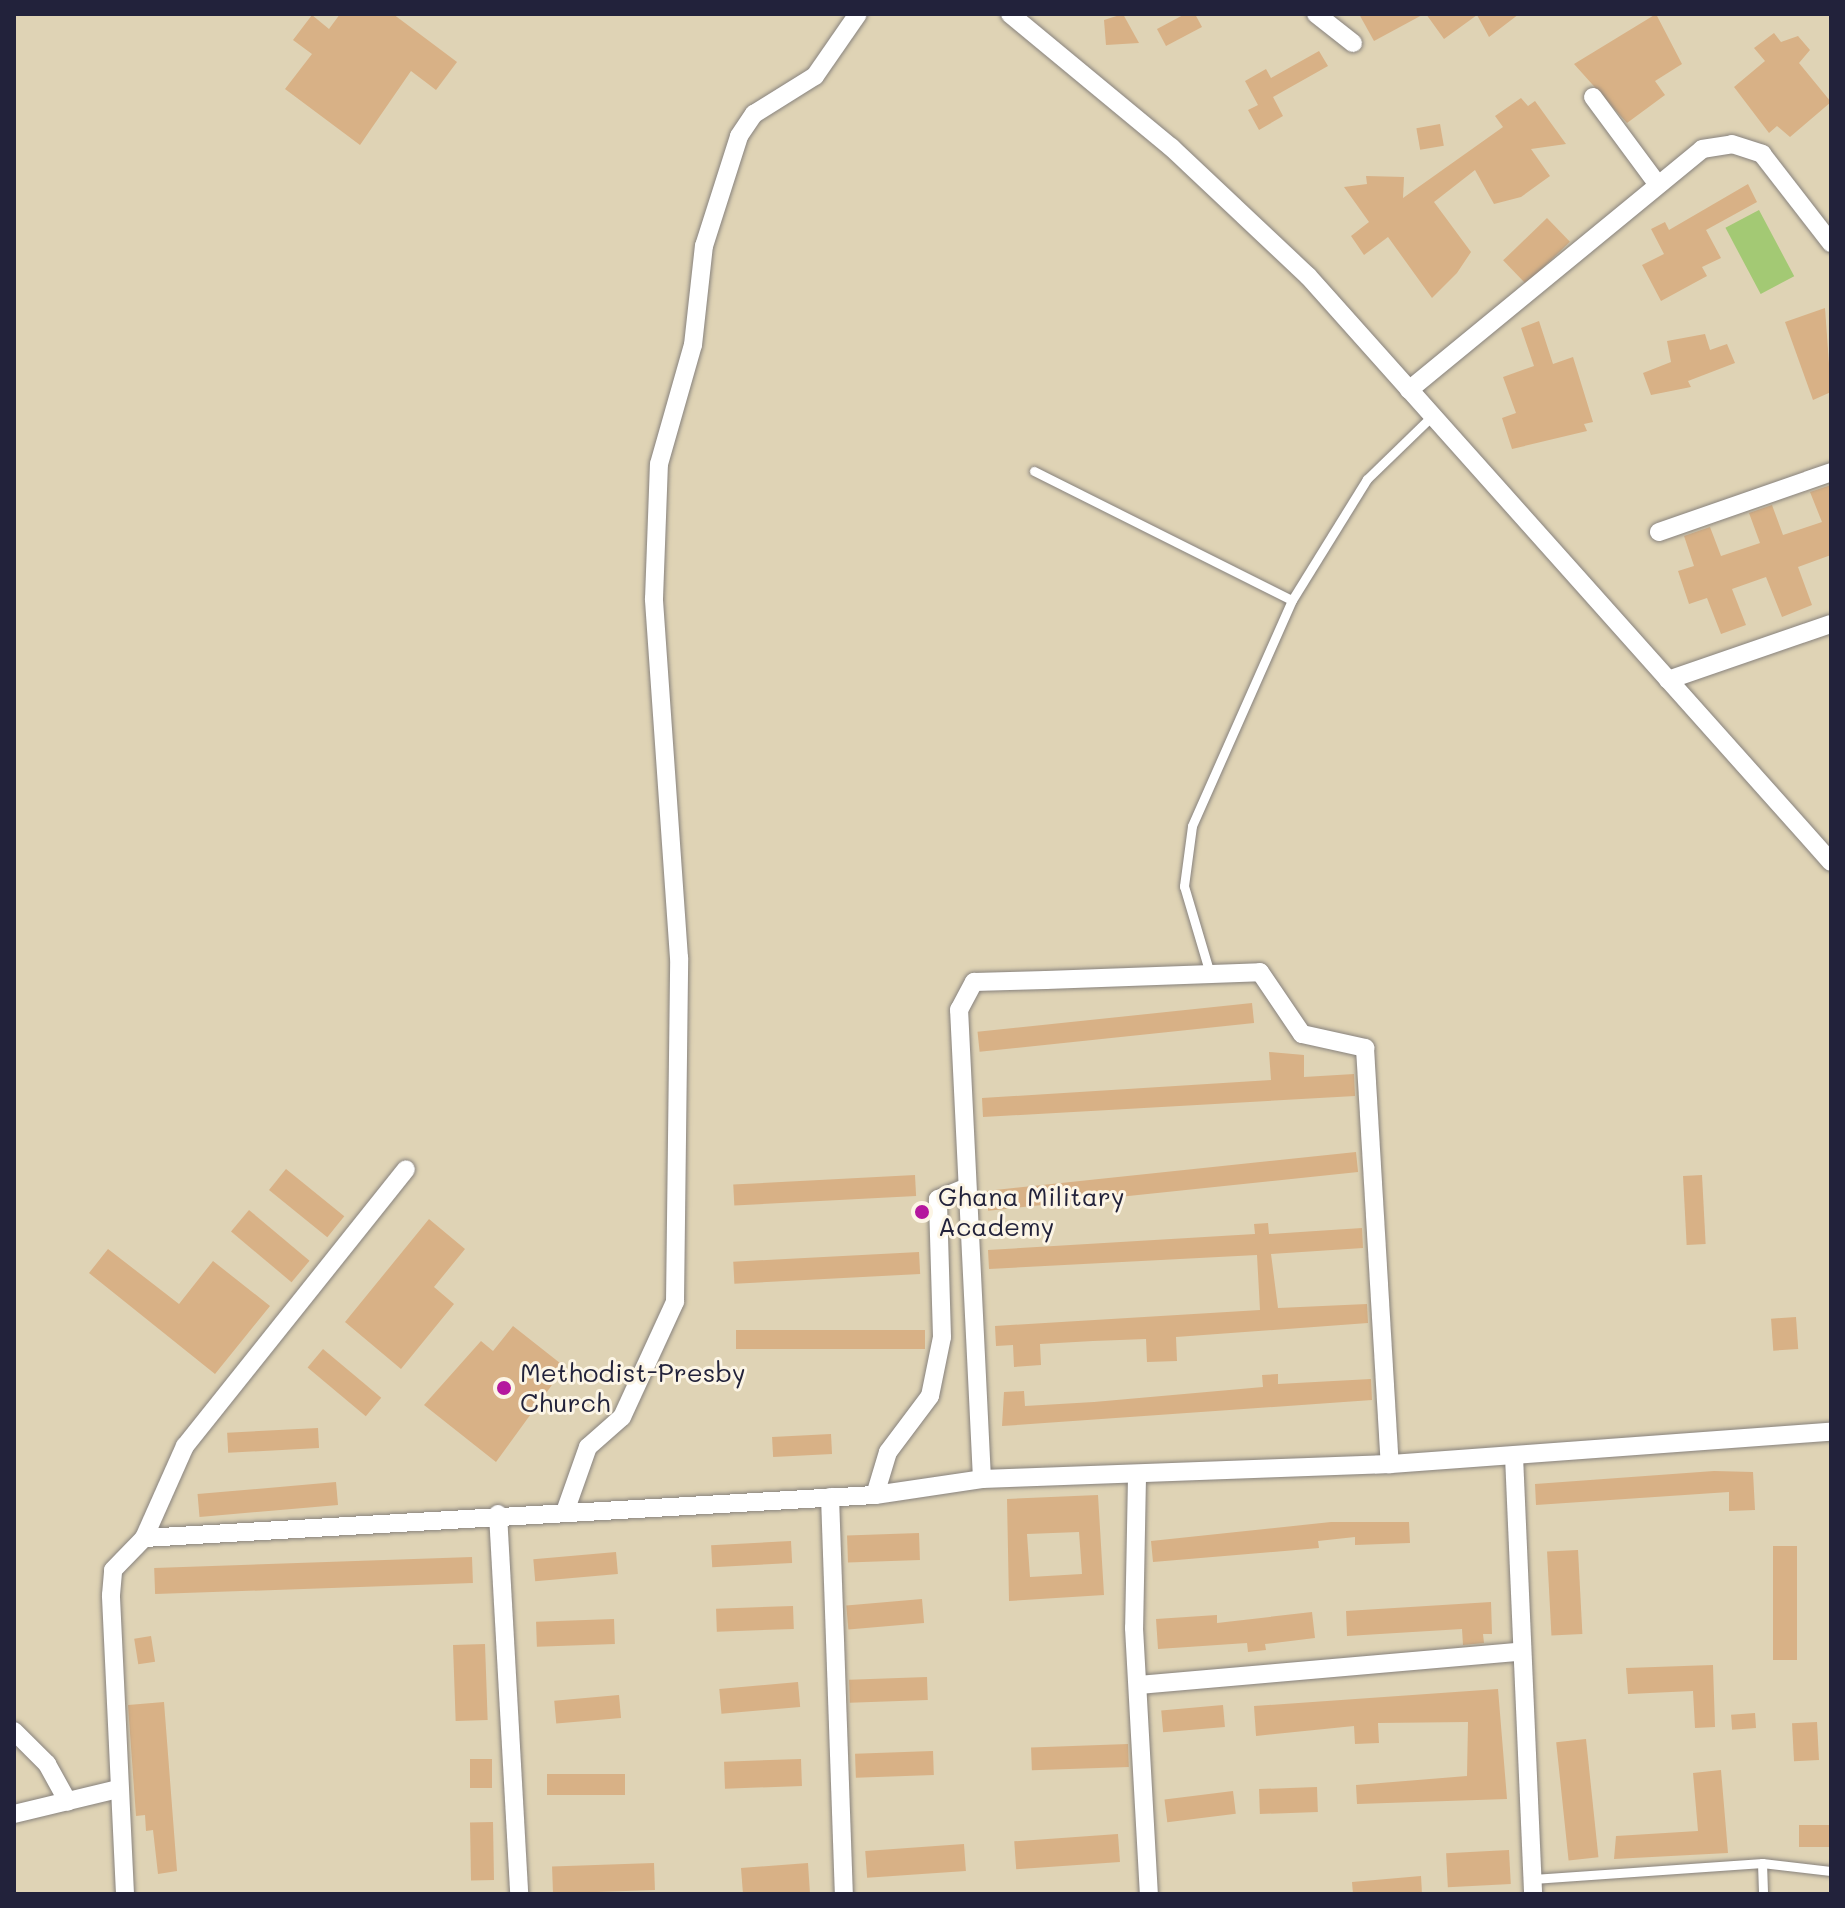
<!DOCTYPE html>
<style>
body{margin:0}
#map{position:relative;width:1845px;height:1908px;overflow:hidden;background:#ece1bf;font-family:Mali,sans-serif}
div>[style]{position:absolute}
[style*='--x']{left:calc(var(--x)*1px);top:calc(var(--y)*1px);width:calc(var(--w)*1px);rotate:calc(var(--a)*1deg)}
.built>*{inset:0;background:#dfd3b5;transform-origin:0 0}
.green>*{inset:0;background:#a3c974;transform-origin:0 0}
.building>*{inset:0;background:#d8b186;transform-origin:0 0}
.roads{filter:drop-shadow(0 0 2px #87827d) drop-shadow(0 0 2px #87827d)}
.service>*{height:9px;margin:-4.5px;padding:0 4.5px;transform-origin:4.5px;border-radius:4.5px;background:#fff}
.minor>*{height:18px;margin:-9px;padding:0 9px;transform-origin:9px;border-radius:9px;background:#fff}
.dots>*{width:22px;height:22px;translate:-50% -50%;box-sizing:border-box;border:4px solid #fcf5e5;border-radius:50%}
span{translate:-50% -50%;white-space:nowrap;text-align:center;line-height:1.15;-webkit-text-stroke:6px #fcf5e5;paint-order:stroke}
.poi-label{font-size:26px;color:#22223b}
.left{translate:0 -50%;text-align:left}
.frame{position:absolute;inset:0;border:16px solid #22223b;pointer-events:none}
</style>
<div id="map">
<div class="built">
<div style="left:14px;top:14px;width:1817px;height:1880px"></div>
</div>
<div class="green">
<div style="left:1759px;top:210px;width:75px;height:38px;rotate:62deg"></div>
</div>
<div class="building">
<div style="clip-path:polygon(340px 14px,393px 14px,457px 62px,436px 90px,411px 71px,360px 145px,285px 89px,312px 54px,293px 40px,312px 15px,329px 29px)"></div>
<div style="clip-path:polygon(1123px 14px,1139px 43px,1106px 45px,1104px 20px)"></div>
<div style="clip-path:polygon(1185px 14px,1195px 14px,1202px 27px,1166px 46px,1157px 29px)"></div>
<div style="clip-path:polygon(1359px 14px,1424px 14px,1374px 41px)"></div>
<div style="clip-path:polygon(1426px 14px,1519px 14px,1489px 37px,1477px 15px,1444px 39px)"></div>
<div style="clip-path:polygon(1656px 14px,1682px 64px,1655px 81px,1665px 95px,1627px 123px,1574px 64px)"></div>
<div style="clip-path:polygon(1774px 33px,1781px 42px,1798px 36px,1810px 50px,1799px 63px,1831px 102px,1790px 137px,1777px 126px,1769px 133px,1734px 87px,1765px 61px,1754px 48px)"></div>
<div style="clip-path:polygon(1319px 51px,1328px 66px,1273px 97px,1283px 116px,1259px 130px,1248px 110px,1258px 105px,1245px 81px,1266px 69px,1271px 78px)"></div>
<div style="clip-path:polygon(1521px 98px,1528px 106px,1535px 101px,1566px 144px,1531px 149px,1550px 176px,1521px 197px,1494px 204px,1475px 170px,1434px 202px,1471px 252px,1457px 273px,1432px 298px,1388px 237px,1364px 255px,1351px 236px,1369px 222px,1344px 187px,1367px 184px,1366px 176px,1404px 177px,1403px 198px,1503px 127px,1495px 116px)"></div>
<div style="left:1440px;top:124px;width:22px;height:24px;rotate:80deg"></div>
<div style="clip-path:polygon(1748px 184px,1757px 202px,1706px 230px,1721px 258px,1702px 267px,1707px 276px,1661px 301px,1642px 265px,1664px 254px,1651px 229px,1665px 222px,1669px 230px)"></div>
<div style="left:1547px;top:218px;width:33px;height:61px;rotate:46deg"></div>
<div style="clip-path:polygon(1825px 308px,1831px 392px,1813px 400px,1785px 322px)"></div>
<div style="clip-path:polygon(1539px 321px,1553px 364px,1573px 357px,1593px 422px,1584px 424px,1587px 431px,1512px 449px,1502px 418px,1516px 413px,1503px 377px,1534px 366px,1521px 328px)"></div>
<div style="clip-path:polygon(1705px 334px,1710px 350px,1727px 344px,1735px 363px,1688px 381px,1691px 387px,1651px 395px,1643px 373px,1671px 362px,1667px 341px)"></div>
<div style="clip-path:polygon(1831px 485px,1831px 555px,1798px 567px,1812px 605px,1782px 617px,1766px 577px,1732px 589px,1746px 625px,1721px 634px,1707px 598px,1689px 604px,1678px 571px,1694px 566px,1684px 536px,1710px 527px,1721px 556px,1760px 543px,1749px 513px,1772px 505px,1783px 535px,1822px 522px,1810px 492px)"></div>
<div style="left:1252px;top:1003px;width:20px;height:276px;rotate:84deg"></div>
<div style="clip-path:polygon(1269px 1052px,1304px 1055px,1304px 1077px,1354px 1074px,1355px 1096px,983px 1117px,982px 1098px,1271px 1080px)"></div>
<div style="left:1356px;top:1152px;width:20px;height:372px;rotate:84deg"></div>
<div style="left:286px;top:1169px;width:75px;height:27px;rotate:39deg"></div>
<div style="left:915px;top:1175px;width:21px;height:182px;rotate:87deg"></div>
<div style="left:1702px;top:1175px;width:69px;height:19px;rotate:87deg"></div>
<div style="left:249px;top:1210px;width:79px;height:28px;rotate:40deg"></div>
<div style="clip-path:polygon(429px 1219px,465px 1249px,434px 1287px,454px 1304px,401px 1369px,345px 1322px)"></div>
<div style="clip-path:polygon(1268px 1223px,1269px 1234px,1362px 1228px,1363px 1248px,1271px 1254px,1278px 1308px,1367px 1304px,1368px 1323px,1176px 1337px,1177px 1361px,1147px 1362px,1146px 1339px,1093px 1341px,1040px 1344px,1041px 1365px,1014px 1367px,1013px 1345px,996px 1346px,995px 1326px,1260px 1310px,1257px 1255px,989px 1269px,988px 1250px,1255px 1234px,1254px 1224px)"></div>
<div style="clip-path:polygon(108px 1249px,179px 1304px,213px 1261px,270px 1306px,215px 1374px,89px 1273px)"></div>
<div style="left:919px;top:1252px;width:22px;height:186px;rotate:87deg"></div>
<div style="left:1796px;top:1317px;width:32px;height:25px;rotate:86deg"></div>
<div style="clip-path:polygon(513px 1326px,565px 1367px,496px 1462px,424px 1405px,481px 1341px,493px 1351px)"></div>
<div style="left:925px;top:1330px;width:19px;height:189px;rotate:90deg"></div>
<div style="left:323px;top:1349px;width:76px;height:24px;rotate:40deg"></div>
<div style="clip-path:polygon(1278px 1374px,1278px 1384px,1371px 1379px,1372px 1400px,1002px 1426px,1004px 1392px,1024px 1391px,1025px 1406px,1094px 1402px,1263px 1387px,1262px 1375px)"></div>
<div style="left:318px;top:1428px;width:20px;height:91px;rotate:87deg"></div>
<div style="left:831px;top:1434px;width:20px;height:59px;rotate:87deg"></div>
<div style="clip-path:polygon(1714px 1471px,1753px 1472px,1755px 1510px,1729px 1511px,1729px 1492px,1536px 1505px,1535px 1484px)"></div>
<div style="left:336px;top:1482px;width:23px;height:139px;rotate:85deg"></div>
<div style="clip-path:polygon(evenodd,1098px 1495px,1104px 1595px,1009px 1601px,1007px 1499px,1098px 1495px,1079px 1532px,1082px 1574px,1030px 1577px,1027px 1534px,1079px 1532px)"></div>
<div style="clip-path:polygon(1331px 1522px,1409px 1522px,1410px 1543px,1355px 1545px,1355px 1537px,1318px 1541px,1319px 1548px,1153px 1562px,1151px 1541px)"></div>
<div style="left:919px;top:1533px;width:27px;height:72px;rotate:88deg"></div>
<div style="left:791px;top:1541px;width:22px;height:80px;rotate:87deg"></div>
<div style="left:1773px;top:1546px;width:24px;height:114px"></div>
<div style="left:1578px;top:1550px;width:84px;height:31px;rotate:87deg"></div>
<div style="left:616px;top:1552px;width:22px;height:83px;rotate:85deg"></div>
<div style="left:472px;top:1557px;width:26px;height:318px;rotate:88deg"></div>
<div style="left:922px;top:1599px;width:24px;height:76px;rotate:85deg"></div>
<div style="clip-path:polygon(1491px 1602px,1492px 1634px,1483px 1634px,1484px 1643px,1463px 1645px,1462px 1629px,1347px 1636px,1346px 1611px)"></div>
<div style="left:793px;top:1606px;width:23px;height:77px;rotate:88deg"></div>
<div style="clip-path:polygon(1312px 1612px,1315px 1638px,1265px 1644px,1266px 1650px,1248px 1652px,1247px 1643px,1158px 1649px,1156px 1619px,1217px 1615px,1217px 1623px)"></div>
<div style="left:614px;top:1619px;width:25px;height:78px;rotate:88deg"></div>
<div style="left:151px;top:1636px;width:26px;height:17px;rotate:81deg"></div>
<div style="left:485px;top:1644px;width:76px;height:32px;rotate:88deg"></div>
<div style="clip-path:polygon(1713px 1665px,1715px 1727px,1695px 1728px,1693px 1691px,1628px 1694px,1626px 1668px)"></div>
<div style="left:927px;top:1677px;width:23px;height:78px;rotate:88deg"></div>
<div style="left:798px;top:1682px;width:25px;height:79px;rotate:85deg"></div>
<div style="clip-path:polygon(1498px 1689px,1507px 1799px,1357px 1804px,1356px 1785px,1467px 1776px,1468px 1722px,1378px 1723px,1379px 1743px,1355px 1744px,1354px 1726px,1256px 1736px,1254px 1706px)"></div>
<div style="left:619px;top:1695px;width:23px;height:65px;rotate:85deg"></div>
<div style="clip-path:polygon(164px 1702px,177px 1871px,158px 1874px,153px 1830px,146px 1831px,145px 1815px,136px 1816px,128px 1705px)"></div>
<div style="left:1223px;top:1705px;width:22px;height:62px;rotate:85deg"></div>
<div style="left:1755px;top:1713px;width:15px;height:24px;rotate:86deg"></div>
<div style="left:1817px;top:1722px;width:38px;height:25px;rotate:87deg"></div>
<div style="left:1586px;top:1739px;width:119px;height:30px;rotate:84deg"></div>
<div style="left:1128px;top:1744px;width:23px;height:97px;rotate:88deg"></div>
<div style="left:933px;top:1751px;width:24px;height:78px;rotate:88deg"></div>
<div style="left:470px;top:1759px;width:22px;height:29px"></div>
<div style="left:801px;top:1759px;width:27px;height:77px;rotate:88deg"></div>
<div style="clip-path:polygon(1721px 1770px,1728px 1853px,1614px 1859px,1616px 1836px,1698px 1831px,1693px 1773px)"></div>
<div style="left:625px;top:1774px;width:21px;height:78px;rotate:90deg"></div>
<div style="left:1317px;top:1787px;width:25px;height:58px;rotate:88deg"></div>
<div style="left:1233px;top:1791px;width:23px;height:69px;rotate:83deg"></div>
<div style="left:493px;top:1822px;width:58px;height:23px;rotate:89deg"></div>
<div style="left:1831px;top:1825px;width:22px;height:32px;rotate:90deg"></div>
<div style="left:1118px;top:1834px;width:28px;height:104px;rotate:86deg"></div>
<div style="left:964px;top:1844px;width:27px;height:99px;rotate:86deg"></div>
<div style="left:1509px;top:1850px;width:34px;height:63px;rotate:87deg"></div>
<div style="left:654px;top:1863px;width:27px;height:102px;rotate:88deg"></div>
<div style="clip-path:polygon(808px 1863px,810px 1894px,743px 1894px,741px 1868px)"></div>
<div style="clip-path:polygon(1421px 1876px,1422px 1894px,1353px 1894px,1352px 1882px)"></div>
</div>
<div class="roads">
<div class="service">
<div style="--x:1034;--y:471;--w:288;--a:26.6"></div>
<div style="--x:1292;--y:600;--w:247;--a:113.9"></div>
<div style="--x:1192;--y:826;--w:61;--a:97.6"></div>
<div style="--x:1184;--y:886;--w:92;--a:73.5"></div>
<div style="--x:1292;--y:600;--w:142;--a:-58.2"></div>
<div style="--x:1367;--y:479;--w:91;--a:-44.1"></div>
<div style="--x:1762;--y:1863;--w:31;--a:88"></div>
<div style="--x:1533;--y:1879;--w:230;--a:-4"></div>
<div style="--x:1762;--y:1863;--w:69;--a:6.6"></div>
</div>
<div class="minor">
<div style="--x:1010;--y:14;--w:209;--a:39.6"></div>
<div style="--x:1171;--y:147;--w:188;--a:43.3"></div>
<div style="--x:1308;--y:276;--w:785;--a:48.25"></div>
<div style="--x:1316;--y:14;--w:47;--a:38.1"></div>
<div style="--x:1593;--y:97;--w:109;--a:53.5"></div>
<div style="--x:1409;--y:390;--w:379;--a:-39.4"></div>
<div style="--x:1702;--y:149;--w:30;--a:-9"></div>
<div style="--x:1732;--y:144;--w:32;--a:18"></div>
<div style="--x:1762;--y:154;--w:113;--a:52.2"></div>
<div style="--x:1659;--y:532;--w:182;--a:-19.2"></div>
<div style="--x:1668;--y:680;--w:172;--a:-19"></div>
<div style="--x:1514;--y:1456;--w:438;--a:87.5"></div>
<div style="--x:1137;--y:1477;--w:151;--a:91.1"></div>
<div style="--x:1134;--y:1628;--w:266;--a:86.8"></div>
<div style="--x:982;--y:1479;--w:470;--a:-92.8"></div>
<div style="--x:959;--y:1010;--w:32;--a:-62"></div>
<div style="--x:974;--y:982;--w:72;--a:-1.6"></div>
<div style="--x:1046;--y:980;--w:214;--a:-2.1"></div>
<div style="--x:1260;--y:972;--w:75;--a:55.9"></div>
<div style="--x:1302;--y:1034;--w:65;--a:12.5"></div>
<div style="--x:1365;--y:1048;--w:417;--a:86.6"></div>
<div style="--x:875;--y:1495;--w:45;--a:-73.2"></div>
<div style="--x:888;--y:1452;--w:70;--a:-53.1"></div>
<div style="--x:930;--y:1396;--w:60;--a:-78.5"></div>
<div style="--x:942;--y:1337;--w:138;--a:-91.7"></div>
<div style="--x:938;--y:1199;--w:31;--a:-22"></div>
<div style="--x:830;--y:1497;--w:397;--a:88"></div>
<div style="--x:566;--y:1509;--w:66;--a:-70.5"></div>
<div style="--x:588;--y:1447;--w:45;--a:-41.4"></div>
<div style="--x:622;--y:1417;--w:127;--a:-65.3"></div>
<div style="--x:675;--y:1302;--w:344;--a:-89.3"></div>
<div style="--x:679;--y:958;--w:360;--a:-94"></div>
<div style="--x:654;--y:599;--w:135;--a:-87.9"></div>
<div style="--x:659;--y:464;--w:124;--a:-74.1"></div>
<div style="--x:693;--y:345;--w:100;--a:-83.7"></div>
<div style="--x:704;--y:246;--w:115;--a:-72.3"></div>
<div style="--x:739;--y:136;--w:27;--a:-56"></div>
<div style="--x:754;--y:114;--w:72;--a:-31.9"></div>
<div style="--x:815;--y:76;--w:75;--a:-55.3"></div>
<div style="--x:498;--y:1514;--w:381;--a:86.8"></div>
<div style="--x:144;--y:1538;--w:101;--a:-66"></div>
<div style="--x:185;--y:1446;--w:354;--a:-51.4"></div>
<div style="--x:1139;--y:1685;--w:381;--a:-5"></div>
<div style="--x:14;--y:1731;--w:47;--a:45"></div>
<div style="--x:47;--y:1764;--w:43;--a:61.1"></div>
<div style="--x:14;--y:1814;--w:107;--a:-13.5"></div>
<div style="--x:125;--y:1894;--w:299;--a:-92.7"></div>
<div style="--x:111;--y:1595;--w:25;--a:-85"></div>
<div style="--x:113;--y:1570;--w:45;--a:-45.9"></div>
<div style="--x:144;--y:1538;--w:732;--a:-3.37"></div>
<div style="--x:875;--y:1495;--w:108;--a:-8.5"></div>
<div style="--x:982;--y:1479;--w:408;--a:-2.1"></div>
<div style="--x:1390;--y:1464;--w:442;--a:-4.2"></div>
</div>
</div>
<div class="dots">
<div style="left:922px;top:1212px;background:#b5179e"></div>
<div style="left:504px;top:1388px;background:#b5179e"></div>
</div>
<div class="poi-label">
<span class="left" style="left:938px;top:1212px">Ghana Military<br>Academy</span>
<span class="left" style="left:520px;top:1388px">Methodist-Presby<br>Church</span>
</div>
<div class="frame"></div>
</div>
